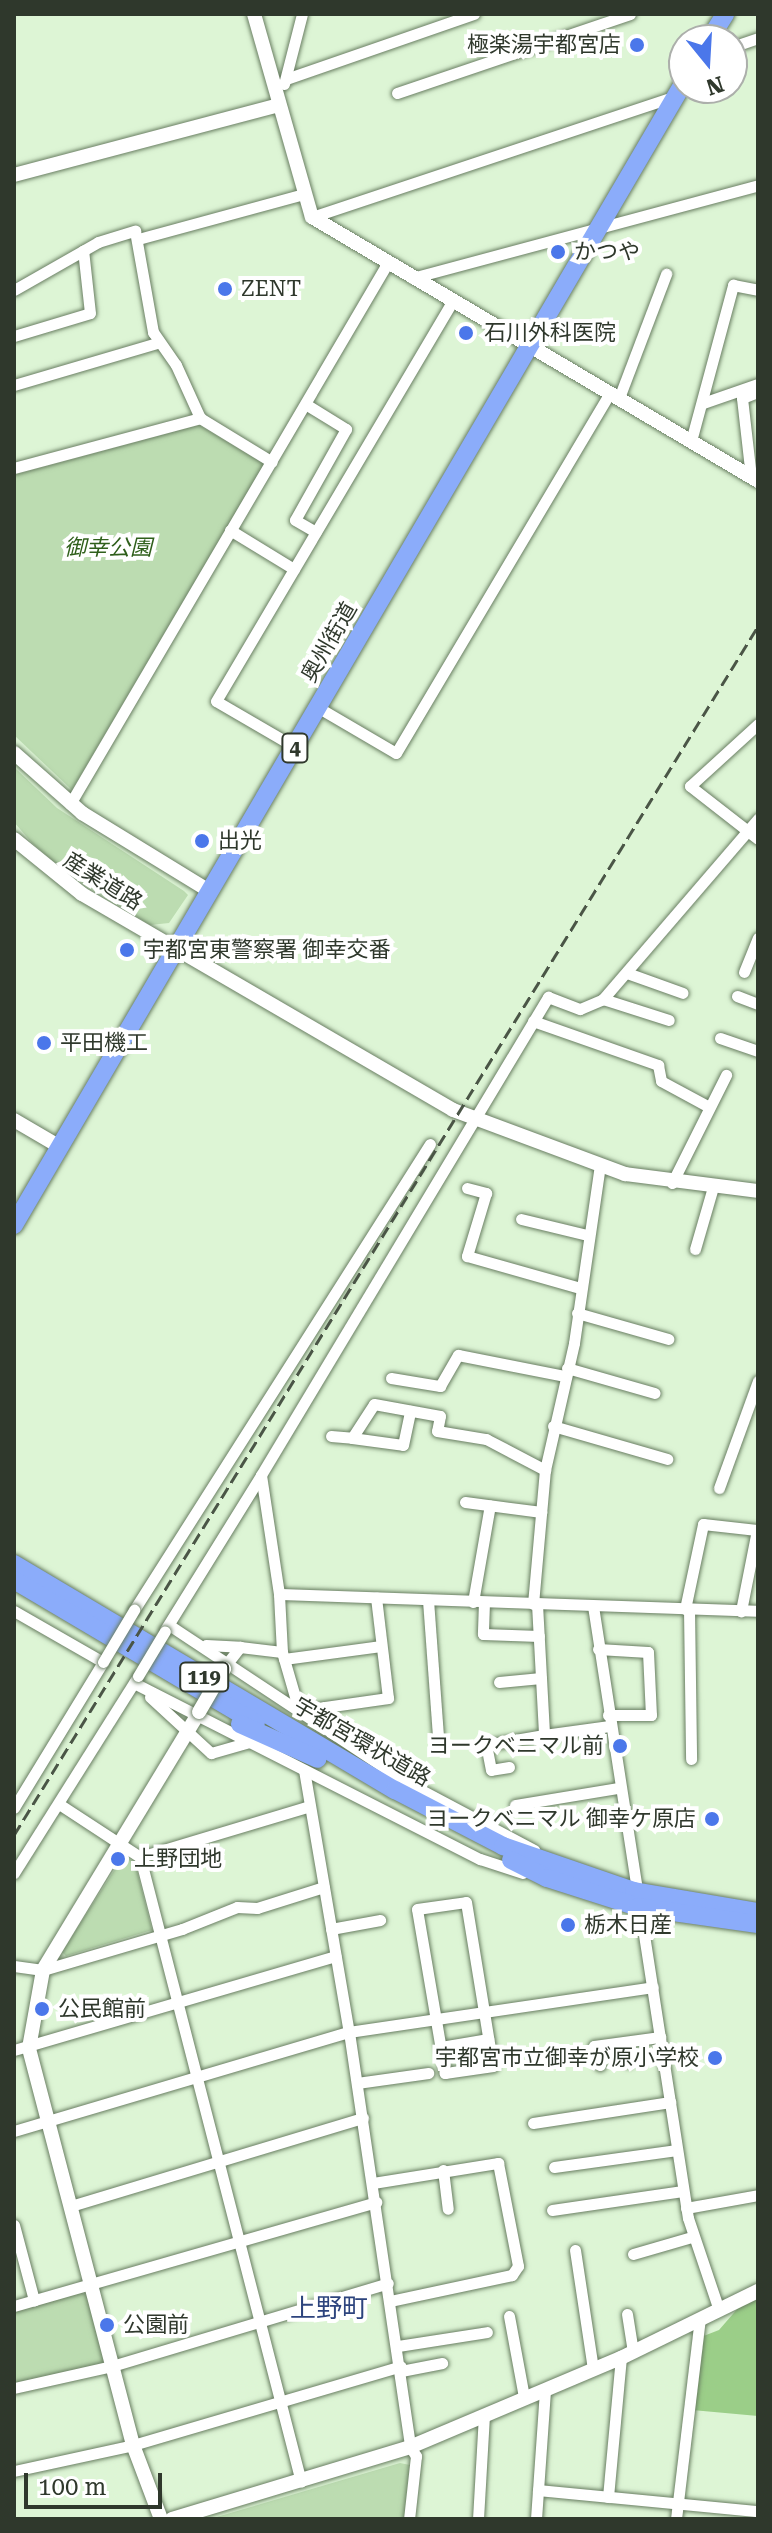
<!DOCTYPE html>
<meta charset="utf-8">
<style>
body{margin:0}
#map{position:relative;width:772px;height:2533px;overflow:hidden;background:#ddf5d5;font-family:"Roboto Serif","Noto Sans JP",serif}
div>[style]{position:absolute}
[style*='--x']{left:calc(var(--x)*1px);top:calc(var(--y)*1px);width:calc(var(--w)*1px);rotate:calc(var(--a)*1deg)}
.green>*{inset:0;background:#bcdcb1}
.water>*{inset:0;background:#9bce88}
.roads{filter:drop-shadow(0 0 2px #697e62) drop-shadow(0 0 2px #697e62)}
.minor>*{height:11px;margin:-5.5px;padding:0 5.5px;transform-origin:5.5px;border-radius:5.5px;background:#fff}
.tertiary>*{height:14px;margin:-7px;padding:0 7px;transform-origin:7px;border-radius:7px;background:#fff}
.trunk>*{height:18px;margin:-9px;padding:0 9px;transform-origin:9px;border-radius:9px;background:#8bacfa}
.rail>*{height:3px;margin-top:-1.5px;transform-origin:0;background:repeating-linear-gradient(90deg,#4a5546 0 12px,transparent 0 18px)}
.bridges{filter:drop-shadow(0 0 2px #697e62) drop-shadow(0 0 2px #697e62)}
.minor-bridge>*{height:11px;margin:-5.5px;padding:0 5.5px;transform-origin:5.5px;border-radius:5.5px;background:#fff}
.tertiary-bridge>*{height:14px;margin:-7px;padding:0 7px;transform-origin:7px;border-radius:7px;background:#fff}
.dots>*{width:22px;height:22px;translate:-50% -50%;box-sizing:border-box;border:4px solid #fff;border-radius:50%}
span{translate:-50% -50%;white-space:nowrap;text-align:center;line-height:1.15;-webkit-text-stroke:8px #fff;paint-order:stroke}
.shield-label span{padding:2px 6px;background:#fff;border:2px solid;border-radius:6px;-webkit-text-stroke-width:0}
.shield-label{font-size:20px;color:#2f382c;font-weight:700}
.poi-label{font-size:22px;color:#2f382c}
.right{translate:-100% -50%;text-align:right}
.left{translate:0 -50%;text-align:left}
.park-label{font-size:22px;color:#2f5f1b;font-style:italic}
.street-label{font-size:22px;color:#2f382c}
.quarter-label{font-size:26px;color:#2d447d}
.frame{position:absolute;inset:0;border:16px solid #2f382c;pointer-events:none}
.north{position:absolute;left:668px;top:24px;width:80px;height:80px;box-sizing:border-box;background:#fff;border:2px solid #acafab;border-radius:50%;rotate:162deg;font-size:22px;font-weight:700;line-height:32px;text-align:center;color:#2f382c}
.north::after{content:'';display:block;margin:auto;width:28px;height:36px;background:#4b77ea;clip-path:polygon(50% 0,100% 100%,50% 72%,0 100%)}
.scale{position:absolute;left:24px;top:2473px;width:138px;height:36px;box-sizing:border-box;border:4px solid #2f382c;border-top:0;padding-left:10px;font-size:24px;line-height:28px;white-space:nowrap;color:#2f382c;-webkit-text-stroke:6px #fff;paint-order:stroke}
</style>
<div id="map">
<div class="green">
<div style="clip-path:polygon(199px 425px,264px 464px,72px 790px,14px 735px,14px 475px)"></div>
<div style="clip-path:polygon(14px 767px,57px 808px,184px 891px,188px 895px,169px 923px,150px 925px,67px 873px,32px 843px,14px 822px)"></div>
<div style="clip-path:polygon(124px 1855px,135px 1863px,152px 1930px,66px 1956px,62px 1952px)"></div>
<div style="clip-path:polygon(82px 2293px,88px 2296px,105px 2359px,101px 2364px,14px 2383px,14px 2310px)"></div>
<div style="clip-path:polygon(400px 2463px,410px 2465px,404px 2519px,210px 2519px)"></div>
</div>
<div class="water">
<div style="clip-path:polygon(758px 2298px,758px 2416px,692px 2410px,701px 2337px,719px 2330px,739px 2307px)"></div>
</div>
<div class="roads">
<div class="minor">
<div style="--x:732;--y:47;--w:28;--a:-19"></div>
<div style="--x:286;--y:79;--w:199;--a:-19.1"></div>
<div style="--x:284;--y:84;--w:72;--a:-75.6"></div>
<div style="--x:397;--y:93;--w:246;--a:-18.7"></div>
<div style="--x:312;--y:217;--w:383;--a:-18.4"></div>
<div style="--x:138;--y:239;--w:172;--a:-15.2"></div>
<div style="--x:412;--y:278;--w:358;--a:-15"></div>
<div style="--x:14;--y:290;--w:97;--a:-29.7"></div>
<div style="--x:98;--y:242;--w:39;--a:-17"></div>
<div style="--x:135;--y:231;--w:103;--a:79.9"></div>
<div style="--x:153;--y:332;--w:40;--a:55.1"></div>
<div style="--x:176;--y:365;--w:58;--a:65.6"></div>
<div style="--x:200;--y:418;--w:84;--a:31.4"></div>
<div style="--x:14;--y:336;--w:79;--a:-16.8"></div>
<div style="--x:90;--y:313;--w:63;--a:-96.3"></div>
<div style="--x:14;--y:385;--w:149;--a:-16.4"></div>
<div style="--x:619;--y:398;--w:133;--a:-69.2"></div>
<div style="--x:703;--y:403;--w:58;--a:-19.1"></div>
<div style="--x:307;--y:405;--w:46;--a:31.6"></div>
<div style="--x:346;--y:429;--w:104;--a:119.3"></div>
<div style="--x:295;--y:520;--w:24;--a:30"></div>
<div style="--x:691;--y:441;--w:162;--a:-74.9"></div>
<div style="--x:733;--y:285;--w:25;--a:11"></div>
<div style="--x:14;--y:468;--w:193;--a:-15"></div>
<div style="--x:751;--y:477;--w:80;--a:-96.5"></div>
<div style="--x:742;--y:398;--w:17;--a:-21"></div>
<div style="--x:230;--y:530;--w:75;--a:31.4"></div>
<div style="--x:319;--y:708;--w:89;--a:30.3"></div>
<div style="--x:396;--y:753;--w:419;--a:-59.3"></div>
<div style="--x:758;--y:724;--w:92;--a:137.6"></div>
<div style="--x:690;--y:786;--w:86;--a:37.9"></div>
<div style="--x:295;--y:747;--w:91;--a:-149.8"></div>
<div style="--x:216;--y:701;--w:464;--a:-59.4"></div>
<div style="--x:70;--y:804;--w:626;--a:-59.59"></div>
<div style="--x:744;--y:972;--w:37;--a:-68"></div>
<div style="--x:627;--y:973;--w:59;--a:19.7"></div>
<div style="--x:737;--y:996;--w:22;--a:21"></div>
<div style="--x:603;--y:999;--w:69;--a:17.7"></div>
<div style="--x:533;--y:1021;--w:133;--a:19.4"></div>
<div style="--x:658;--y:1065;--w:16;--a:79"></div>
<div style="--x:661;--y:1081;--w:55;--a:28.4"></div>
<div style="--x:720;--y:1038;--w:40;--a:18.9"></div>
<div style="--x:672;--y:1183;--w:121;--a:-63.4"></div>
<div style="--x:467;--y:1188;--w:20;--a:15"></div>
<div style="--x:486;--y:1193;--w:66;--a:106.8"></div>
<div style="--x:467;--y:1256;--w:117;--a:15.8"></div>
<div style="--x:521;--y:1219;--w:68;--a:13.6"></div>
<div style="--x:695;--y:1249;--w:65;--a:-73.8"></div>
<div style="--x:577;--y:1313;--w:95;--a:15.9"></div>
<div style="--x:567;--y:1368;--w:91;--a:15.9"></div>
<div style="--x:391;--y:1378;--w:50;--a:9.3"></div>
<div style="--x:440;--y:1386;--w:36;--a:-60"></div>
<div style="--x:458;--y:1355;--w:108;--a:11.2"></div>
<div style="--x:553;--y:1426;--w:119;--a:16.1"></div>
<div style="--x:331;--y:1436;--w:21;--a:5"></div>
<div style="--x:352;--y:1438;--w:40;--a:-57.1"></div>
<div style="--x:374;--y:1404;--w:67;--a:10.3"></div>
<div style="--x:440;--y:1416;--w:15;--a:101"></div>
<div style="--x:437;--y:1431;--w:50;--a:9.3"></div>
<div style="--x:486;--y:1439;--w:67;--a:27.7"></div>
<div style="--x:352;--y:1438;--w:51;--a:7.8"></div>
<div style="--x:403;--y:1445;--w:35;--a:-78"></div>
<div style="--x:261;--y:1475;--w:558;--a:-59.02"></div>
<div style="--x:548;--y:997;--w:34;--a:21"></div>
<div style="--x:580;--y:1009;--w:25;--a:-23"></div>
<div style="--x:603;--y:999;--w:238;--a:-49.3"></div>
<div style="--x:719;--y:1488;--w:114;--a:-70"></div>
<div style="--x:465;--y:1502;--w:77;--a:7.5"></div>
<div style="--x:428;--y:1600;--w:135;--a:85.8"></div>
<div style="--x:473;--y:1602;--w:98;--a:-80.1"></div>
<div style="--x:484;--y:1602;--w:32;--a:92"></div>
<div style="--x:483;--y:1634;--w:56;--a:2"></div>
<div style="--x:533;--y:1604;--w:135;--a:-84.9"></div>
<div style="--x:545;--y:1470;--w:130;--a:-77.1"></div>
<div style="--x:574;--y:1343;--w:180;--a:-81.7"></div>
<div style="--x:537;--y:1604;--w:131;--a:86.9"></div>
<div style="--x:544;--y:1735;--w:66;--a:-7.9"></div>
<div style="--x:593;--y:1606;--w:619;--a:81.18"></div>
<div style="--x:688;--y:2218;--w:97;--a:71.4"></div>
<div style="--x:685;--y:1609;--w:87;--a:-78"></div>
<div style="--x:703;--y:1524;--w:54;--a:6.3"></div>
<div style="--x:757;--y:1530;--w:83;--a:101.2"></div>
<div style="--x:689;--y:1609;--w:150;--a:89.2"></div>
<div style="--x:134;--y:1610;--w:552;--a:-57.58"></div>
<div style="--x:14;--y:1611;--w:103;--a:29.8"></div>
<div style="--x:103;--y:1662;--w:171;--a:121.4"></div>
<div style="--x:169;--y:1625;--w:287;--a:33.5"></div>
<div style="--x:408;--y:1783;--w:143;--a:28"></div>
<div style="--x:165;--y:1630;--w:182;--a:-58.2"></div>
<div style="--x:261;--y:1475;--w:120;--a:81.4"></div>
<div style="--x:206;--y:1645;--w:34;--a:3"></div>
<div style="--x:598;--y:1649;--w:50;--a:3.4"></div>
<div style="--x:648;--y:1652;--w:63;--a:87.3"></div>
<div style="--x:651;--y:1715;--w:43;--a:180"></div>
<div style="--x:282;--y:1652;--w:57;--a:73.8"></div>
<div style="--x:284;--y:1659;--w:98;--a:-7.6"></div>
<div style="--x:229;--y:1661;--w:18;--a:-52"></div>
<div style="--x:240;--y:1647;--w:42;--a:6.8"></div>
<div style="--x:282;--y:1652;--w:58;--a:-93"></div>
<div style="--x:279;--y:1594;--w:479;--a:2"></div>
<div style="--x:499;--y:1682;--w:42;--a:-5.4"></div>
<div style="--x:134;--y:1683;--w:388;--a:27"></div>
<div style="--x:480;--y:1859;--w:45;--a:18"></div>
<div style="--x:150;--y:1697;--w:83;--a:42.6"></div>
<div style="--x:211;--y:1753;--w:40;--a:-16"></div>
<div style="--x:304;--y:1710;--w:85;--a:-8.1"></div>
<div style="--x:388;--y:1698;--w:101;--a:-96.8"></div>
<div style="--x:509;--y:1767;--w:18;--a:171"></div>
<div style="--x:491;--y:1770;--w:25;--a:-101"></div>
<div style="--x:486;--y:1745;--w:59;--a:-9.8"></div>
<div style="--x:304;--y:1770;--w:266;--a:80.3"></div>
<div style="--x:349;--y:2032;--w:419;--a:81.6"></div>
<div style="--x:410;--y:2447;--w:11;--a:56"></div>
<div style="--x:416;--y:2456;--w:63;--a:96.3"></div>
<div style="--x:59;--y:1804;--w:97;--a:33.2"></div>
<div style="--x:140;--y:1857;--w:645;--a:75.55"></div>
<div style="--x:515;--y:1805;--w:104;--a:-9.4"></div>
<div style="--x:140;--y:1857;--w:177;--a:-16.7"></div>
<div style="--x:14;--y:1873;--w:231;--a:-57.8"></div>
<div style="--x:466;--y:1902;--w:166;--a:80.7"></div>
<div style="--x:493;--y:2066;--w:49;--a:171.7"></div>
<div style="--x:445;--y:2073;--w:166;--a:-99.7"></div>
<div style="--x:417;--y:1909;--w:49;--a:-8.1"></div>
<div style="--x:331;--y:1929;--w:50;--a:-10.4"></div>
<div style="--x:14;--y:1966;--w:29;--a:8"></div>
<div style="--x:43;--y:1970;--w:145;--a:-16.4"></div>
<div style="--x:182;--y:1929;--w:59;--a:-21.8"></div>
<div style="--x:237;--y:1907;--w:20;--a:3"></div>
<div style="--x:257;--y:1908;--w:70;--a:-17.4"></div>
<div style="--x:625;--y:2042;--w:20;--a:81"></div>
<div style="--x:441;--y:2047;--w:48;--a:-9.7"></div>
<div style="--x:14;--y:2050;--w:335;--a:-16.3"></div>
<div style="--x:600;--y:2065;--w:20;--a:-108"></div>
<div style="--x:594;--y:2046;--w:67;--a:-7.8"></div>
<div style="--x:357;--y:2083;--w:72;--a:-8"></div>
<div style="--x:533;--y:2123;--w:139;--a:-8.7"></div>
<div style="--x:14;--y:2131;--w:349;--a:-16.5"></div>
<div style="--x:349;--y:2032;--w:307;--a:-8.4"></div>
<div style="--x:554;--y:2167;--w:124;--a:-7.9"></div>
<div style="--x:443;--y:2170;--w:39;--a:83"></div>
<div style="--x:373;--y:2183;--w:127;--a:-9.1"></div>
<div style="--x:498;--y:2163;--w:105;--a:79"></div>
<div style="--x:518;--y:2266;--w:11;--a:124"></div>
<div style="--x:512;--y:2275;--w:124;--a:167.9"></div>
<div style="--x:71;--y:2206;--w:305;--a:-16.8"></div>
<div style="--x:686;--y:2208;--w:73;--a:-10.2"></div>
<div style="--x:552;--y:2210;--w:132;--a:-8.3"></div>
<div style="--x:14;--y:2225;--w:78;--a:75.1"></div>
<div style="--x:575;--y:2250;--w:120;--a:81.4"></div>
<div style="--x:633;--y:2254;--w:61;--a:-16.1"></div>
<div style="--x:14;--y:2306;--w:377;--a:-16"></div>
<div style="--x:627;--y:2314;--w:37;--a:81"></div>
<div style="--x:509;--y:2316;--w:82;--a:79.5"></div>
<div style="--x:398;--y:2346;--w:90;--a:-8.9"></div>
<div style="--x:401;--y:2371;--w:42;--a:-11"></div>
<div style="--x:14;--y:2388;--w:100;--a:-12.7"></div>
<div style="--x:112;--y:2366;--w:288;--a:-16.7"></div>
<div style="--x:14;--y:2471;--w:122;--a:-12.3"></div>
<div style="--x:133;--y:2445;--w:279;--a:-16.4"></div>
<div style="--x:538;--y:2490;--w:221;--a:5.5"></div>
<div style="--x:608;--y:2497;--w:140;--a:-84.7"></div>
<div style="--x:478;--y:2519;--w:104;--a:-86.7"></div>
<div style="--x:536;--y:2519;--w:130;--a:-86"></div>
<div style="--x:676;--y:2519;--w:201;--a:-83.2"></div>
</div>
<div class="tertiary">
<div style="--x:254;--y:14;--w:211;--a:74.1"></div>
<div style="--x:312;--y:217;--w:518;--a:30.62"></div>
<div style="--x:14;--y:175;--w:274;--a:-14.8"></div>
<div style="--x:14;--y:753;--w:91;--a:41.4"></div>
<div style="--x:82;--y:813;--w:151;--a:31.5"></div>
<div style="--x:14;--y:839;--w:87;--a:39"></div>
<div style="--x:82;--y:894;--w:429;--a:30.2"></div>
<div style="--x:453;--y:1110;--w:184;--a:20.4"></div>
<div style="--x:625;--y:1174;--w:134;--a:7.3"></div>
<div style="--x:14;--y:1120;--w:53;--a:30.4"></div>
<div style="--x:161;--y:2519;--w:79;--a:-110.7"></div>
<div style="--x:133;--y:2445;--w:410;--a:-104.7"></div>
<div style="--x:29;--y:2048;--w:79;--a:-79.8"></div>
<div style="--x:43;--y:1970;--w:301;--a:-58.8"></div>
<div style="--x:172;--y:2519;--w:249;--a:-16.8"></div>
<div style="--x:410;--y:2447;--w:229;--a:-22.9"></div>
<div style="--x:621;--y:2358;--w:153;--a:-26.1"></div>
</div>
<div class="trunk">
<div style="--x:709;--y:40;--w:31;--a:-58"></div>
<div style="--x:14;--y:1225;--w:1325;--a:-59.62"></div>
<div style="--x:14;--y:1564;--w:443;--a:30.7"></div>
<div style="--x:395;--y:1790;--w:122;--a:27.4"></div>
<div style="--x:503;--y:1846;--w:139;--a:19"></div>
<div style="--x:634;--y:1891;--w:126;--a:9.6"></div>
<div style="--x:14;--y:1580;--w:281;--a:30.6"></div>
<div style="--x:240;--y:1724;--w:85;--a:24.2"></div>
<div style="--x:511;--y:1860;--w:40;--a:26.6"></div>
<div style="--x:547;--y:1878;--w:96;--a:17.7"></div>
<div style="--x:638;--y:1907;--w:121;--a:8.1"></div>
</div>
</div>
<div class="rail">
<div style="--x:14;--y:1835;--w:1420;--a:-58.39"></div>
</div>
<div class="bridges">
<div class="minor-bridge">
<div style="--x:103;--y:1662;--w:61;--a:-59.2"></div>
<div style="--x:138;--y:1676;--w:52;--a:-59"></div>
</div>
<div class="tertiary-bridge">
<div style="--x:199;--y:1712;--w:50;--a:-59.8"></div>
</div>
</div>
<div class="dots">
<div style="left:637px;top:45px;background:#4b77ea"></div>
<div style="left:558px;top:252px;background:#4b77ea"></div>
<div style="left:225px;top:289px;background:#4b77ea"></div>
<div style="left:466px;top:333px;background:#4b77ea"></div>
<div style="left:202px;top:841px;background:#4b77ea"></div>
<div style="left:127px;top:950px;background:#4b77ea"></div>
<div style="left:44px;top:1043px;background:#4b77ea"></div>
<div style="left:620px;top:1746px;background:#4b77ea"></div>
<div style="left:712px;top:1819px;background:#4b77ea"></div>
<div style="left:118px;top:1859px;background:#4b77ea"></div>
<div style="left:568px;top:1925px;background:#4b77ea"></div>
<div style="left:42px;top:2009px;background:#4b77ea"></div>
<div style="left:715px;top:2058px;background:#4b77ea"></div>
<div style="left:107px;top:2325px;background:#4b77ea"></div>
</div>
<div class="shield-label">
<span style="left:295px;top:748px">4</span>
<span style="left:204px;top:1677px">119</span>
</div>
<div class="poi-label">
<span class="right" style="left:621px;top:45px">極楽湯宇都宮店</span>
<span class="left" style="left:574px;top:252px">かつや</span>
<span class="left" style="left:241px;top:289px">ZENT</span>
<span class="left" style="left:484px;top:333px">石川外科医院</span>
<span class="left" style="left:218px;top:841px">出光</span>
<span class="left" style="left:143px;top:950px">宇都宮東警察署 御幸交番</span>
<span class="left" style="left:60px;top:1043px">平田機工</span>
<span class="right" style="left:604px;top:1746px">ヨークベニマル前</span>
<span class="right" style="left:696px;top:1819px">ヨークベニマル 御幸ケ原店</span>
<span class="left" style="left:134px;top:1859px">上野団地</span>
<span class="left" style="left:584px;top:1925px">栃木日産</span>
<span class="left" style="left:58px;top:2009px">公民館前</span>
<span class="right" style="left:699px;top:2058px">宇都宮市立御幸が原小学校</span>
<span class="left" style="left:123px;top:2325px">公園前</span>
</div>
<div class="park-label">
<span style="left:108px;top:548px">御幸公園</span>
</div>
<div class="street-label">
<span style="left:329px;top:642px;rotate:-60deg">奥州街道</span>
<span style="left:103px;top:881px;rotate:32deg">産業道路</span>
<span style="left:362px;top:1742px;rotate:30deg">宇都宮環状道路</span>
</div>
<div class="quarter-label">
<span style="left:329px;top:2309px">上野町</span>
</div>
<div class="frame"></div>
<div class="north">N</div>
<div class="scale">100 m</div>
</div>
